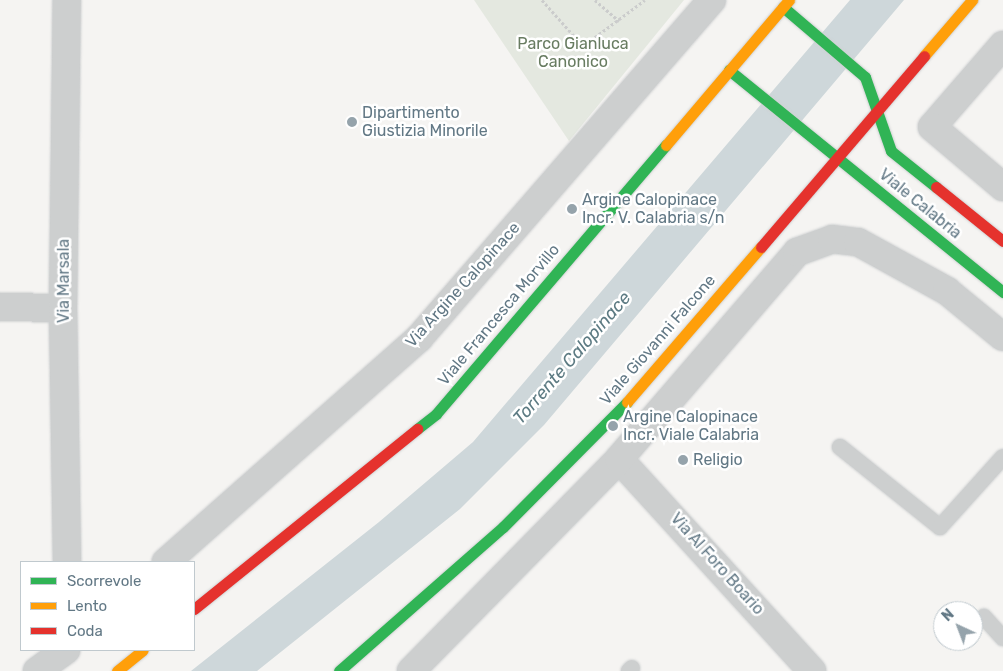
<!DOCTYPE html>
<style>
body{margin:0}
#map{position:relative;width:1003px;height:671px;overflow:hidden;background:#f5f4f2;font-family:Rubik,sans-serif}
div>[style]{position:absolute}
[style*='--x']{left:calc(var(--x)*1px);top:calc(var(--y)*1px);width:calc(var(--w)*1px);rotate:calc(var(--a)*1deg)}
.green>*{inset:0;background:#e4e8e0}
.water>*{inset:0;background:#ced7da}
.path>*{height:3px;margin-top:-1.5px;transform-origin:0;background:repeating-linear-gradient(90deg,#cbcccc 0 2.5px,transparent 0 5px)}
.roads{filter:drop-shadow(0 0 1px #cfd1d2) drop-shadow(0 0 1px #cfd1d2)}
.lane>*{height:16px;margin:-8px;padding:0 8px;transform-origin:8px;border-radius:8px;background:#cdcfcf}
.street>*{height:28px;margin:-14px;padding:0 14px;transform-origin:14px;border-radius:14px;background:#cdcfcf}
.fast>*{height:11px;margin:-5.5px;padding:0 5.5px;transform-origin:5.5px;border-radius:5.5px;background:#30b455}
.slow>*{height:11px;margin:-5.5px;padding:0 5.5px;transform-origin:5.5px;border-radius:5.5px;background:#ff9f0a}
.jam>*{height:11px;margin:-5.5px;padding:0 5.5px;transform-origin:5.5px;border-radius:5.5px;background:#e5322d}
.dots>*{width:14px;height:14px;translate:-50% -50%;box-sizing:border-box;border:2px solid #fff;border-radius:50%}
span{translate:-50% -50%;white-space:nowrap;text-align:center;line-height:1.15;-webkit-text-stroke:5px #fff;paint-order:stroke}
.park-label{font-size:16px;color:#687c61}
.poi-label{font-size:16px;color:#627885}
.left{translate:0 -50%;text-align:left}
.street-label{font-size:16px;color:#627885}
.water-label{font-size:18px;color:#5d7b83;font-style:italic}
.legend{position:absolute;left:20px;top:561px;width:175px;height:90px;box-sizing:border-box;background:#fff;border:1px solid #c0c9ce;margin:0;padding:6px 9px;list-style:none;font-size:15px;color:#627885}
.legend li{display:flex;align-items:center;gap:10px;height:25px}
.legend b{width:25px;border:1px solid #c0c9ce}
.north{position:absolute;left:933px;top:601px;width:50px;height:50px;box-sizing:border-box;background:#fff;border:1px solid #c0c9ce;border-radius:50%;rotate:317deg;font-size:14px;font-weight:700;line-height:20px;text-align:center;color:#627885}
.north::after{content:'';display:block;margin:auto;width:18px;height:22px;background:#95a3ab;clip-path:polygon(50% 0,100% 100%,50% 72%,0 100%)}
</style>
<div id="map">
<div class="green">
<div style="clip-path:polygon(474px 0,684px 0,569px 141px)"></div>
</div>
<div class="water">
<div style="clip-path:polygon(850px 0,904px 0,544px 425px,460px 509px,257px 671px,191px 671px,379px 522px,473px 442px)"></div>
</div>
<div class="path">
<div style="--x:542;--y:0;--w:62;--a:48.3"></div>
<div style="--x:583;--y:46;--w:77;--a:-36.6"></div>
<div style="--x:595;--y:0;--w:32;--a:41"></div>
</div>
<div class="roads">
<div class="lane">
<div style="--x:840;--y:447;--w:128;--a:38.7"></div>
<div style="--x:940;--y:527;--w:94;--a:-48"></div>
<div style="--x:984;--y:617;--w:28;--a:48"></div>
<div style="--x:629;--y:671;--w:4;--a:-45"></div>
</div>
<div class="street">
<div style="--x:1003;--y:45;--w:108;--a:130.9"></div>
<div style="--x:932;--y:127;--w:93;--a:40.2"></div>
<div style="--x:0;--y:307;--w:63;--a:0.9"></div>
<div style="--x:619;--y:459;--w:287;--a:47.7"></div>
<div style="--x:67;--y:562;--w:254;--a:-90.9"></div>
<div style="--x:63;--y:308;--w:308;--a:-89.3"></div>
<div style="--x:166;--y:562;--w:338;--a:-41.5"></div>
<div style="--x:419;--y:338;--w:447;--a:-49.1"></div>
<div style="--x:37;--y:671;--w:36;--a:-36"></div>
<div style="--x:411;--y:671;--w:297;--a:-45.5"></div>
<div style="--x:619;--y:459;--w:273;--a:-49.3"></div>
<div style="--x:797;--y:252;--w:37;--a:-20"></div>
<div style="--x:832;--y:239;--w:26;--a:7"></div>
<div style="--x:858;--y:242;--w:102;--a:28.8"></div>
<div style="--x:947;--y:291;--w:72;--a:39.4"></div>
</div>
<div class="fast">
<div style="--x:783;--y:7;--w:108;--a:40.5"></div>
<div style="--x:865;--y:77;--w:78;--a:70.6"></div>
<div style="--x:891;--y:151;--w:58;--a:38.7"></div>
<div style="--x:729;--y:70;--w:353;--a:39"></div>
<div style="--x:417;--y:429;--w:24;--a:-38"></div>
<div style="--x:436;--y:414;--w:354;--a:-49.5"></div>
<div style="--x:339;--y:671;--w:218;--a:-41.3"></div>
<div style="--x:503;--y:527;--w:176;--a:-45.2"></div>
</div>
<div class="slow">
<div style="--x:924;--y:56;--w:74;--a:-49.4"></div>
<div style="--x:666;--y:145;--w:190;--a:-49.7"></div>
<div style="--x:627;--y:402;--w:205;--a:-49.2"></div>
<div style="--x:117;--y:671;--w:33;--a:-39"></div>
</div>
<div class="jam">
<div style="--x:936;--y:187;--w:86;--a:38.9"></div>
<div style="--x:761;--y:247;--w:251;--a:-49.5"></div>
<div style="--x:194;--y:609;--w:287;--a:-38.9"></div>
</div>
</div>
<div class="dots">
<div style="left:352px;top:122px;background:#95a3ab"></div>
<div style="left:572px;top:209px;background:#95a3ab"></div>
<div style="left:613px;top:426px;background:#95a3ab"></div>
<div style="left:683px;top:460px;background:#95a3ab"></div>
</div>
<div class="park-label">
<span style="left:573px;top:53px">Parco Gianluca<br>Canonico</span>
</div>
<div class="poi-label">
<span class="left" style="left:362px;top:122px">Dipartimento<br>Giustizia Minorile</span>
<span class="left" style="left:582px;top:209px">Argine Calopinace<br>Incr. V. Calabria s/n</span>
<span class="left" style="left:623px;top:426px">Argine Calopinace<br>Incr. Viale Calabria</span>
<span class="left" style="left:693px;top:460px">Religio</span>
</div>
<div class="street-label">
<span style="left:920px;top:204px;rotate:39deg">Viale Calabria</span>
<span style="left:64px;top:281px;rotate:-90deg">Via Marsala</span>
<span style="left:463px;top:285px;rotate:-48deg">Via Argine Calopinace</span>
<span style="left:499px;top:315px;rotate:-50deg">Viale Francesca Morvillo</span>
<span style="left:658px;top:340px;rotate:-49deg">Viale Giovanni Falcone</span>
<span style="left:717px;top:564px;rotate:48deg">Via Al Foro Boario</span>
</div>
<div class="water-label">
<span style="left:572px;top:358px;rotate:-49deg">Torrente Calopinace</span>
</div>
<ul class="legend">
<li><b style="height:6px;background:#30b455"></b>Scorrevole</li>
<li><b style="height:6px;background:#ff9f0a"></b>Lento</li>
<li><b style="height:6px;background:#e5322d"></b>Coda</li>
</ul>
<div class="north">N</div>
</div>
